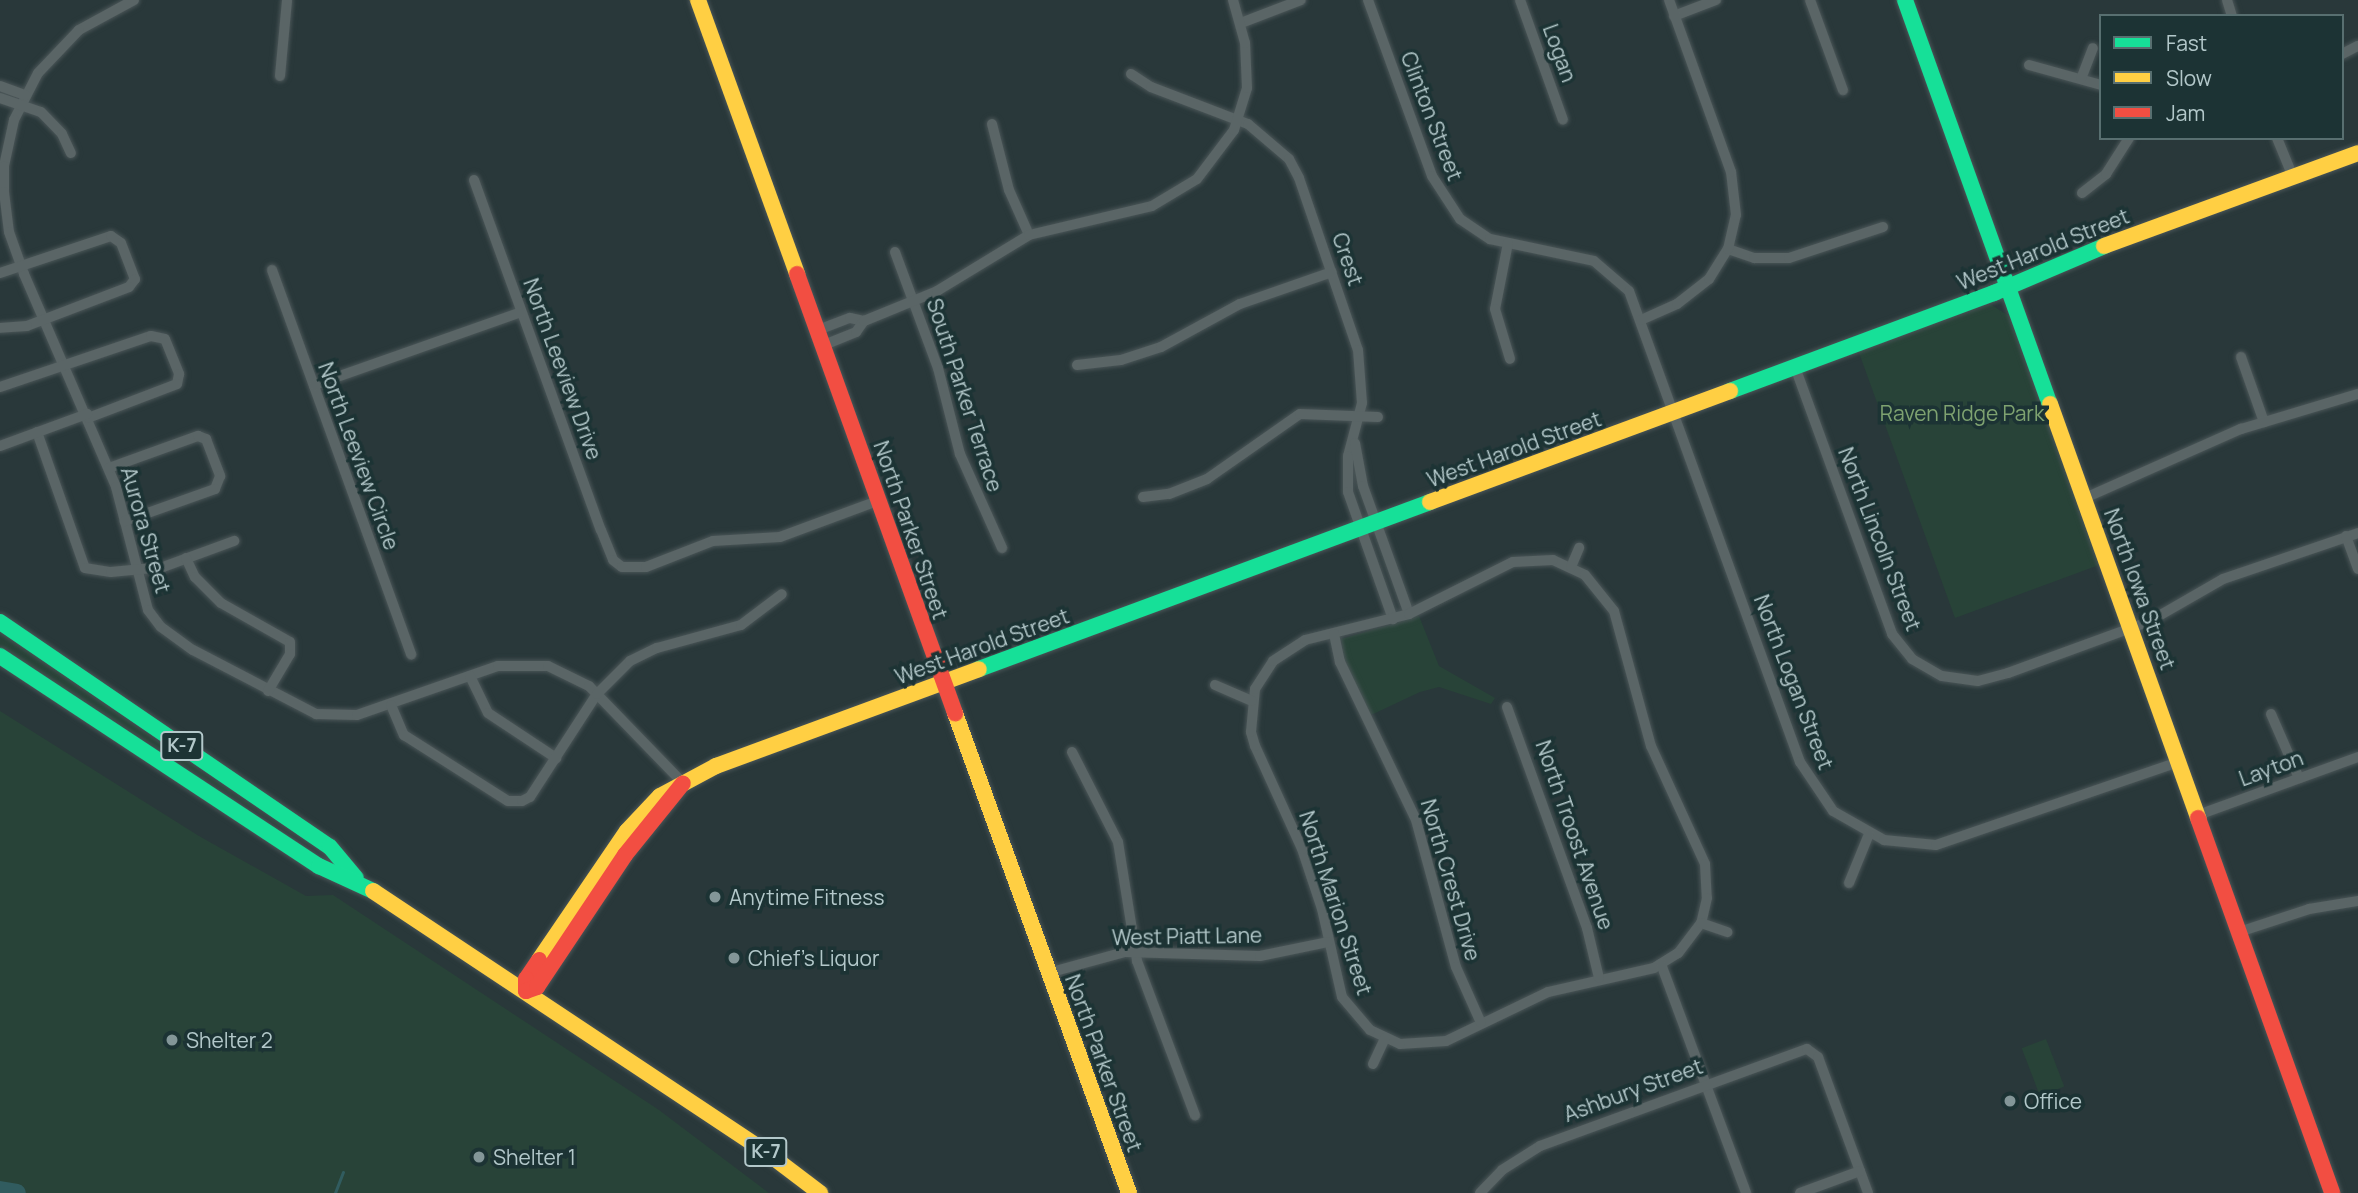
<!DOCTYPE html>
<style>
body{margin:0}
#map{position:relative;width:2358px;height:1193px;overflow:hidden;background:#29383a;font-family:Manrope,sans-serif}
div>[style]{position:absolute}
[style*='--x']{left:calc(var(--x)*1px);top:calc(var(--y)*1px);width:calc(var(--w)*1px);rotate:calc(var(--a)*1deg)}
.green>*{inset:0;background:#284338;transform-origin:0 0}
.stream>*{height:2.5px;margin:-1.25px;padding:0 1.25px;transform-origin:1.25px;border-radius:1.25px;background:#315c5f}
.river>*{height:18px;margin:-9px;padding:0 9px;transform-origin:9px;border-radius:9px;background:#315c5f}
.roads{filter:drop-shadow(0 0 2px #4a5557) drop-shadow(0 0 2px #4a5557)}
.street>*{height:10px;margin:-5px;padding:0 5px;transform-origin:5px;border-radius:5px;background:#5a6566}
.fast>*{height:16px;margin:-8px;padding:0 8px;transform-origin:8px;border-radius:8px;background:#16e098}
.slow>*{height:16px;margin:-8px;padding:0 8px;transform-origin:8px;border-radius:8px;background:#ffcf43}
.jam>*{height:16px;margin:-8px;padding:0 8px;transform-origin:8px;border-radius:8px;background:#f24e42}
.dots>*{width:19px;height:19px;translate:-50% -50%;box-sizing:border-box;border:4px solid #1c3334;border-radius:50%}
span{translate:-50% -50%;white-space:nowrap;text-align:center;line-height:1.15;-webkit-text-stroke:7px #1c3334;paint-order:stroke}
.shield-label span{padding:2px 5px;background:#1c3334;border:2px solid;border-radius:5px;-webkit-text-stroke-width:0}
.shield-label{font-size:19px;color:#b3c8ca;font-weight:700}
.street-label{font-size:21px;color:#b3c8ca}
.park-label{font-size:21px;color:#7ea270}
.poi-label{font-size:21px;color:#b3c8ca}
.left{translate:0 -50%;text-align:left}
.legend{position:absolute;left:2099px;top:14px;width:245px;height:126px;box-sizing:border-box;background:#1c3334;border:2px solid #586f70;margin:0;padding:9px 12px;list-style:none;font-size:21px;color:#b3c8ca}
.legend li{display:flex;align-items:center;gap:14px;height:35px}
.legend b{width:35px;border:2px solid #586f70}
</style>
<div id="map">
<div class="green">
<div style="clip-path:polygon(1990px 304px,2009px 316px,2099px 565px,1955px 618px,1858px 350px)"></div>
<div style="clip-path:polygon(1419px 616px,1439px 666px,1495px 698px,1491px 704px,1439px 687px,1420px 692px,1371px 715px,1345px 662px,1341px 639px)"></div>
<div style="clip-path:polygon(0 631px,146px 733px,320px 853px,0 647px)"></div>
<div style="clip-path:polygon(0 711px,199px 836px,306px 896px,333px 895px,659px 1110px,769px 1193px,0 1193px)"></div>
<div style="left:2046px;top:1039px;width:51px;height:26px;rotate:69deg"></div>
</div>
<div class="stream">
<div style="--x:335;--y:1193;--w:22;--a:-69"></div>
</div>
<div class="river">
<div style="--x:0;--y:1190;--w:17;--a:10"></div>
</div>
<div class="roads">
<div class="street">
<div style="--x:134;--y:0;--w:63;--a:151.4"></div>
<div style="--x:79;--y:30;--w:59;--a:133.6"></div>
<div style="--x:38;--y:73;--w:53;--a:117.1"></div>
<div style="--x:14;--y:120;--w:47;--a:102.3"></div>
<div style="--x:4;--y:166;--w:26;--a:90"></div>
<div style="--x:4;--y:192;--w:40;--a:82.9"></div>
<div style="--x:9;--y:232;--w:45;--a:70.3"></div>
<div style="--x:24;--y:274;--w:232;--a:66.6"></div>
<div style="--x:116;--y:487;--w:127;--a:75.4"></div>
<div style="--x:148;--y:610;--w:21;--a:53"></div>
<div style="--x:161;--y:627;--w:39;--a:36"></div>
<div style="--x:193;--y:650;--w:139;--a:27.5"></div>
<div style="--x:316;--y:714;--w:41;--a:1.4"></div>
<div style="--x:357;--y:715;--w:149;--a:-19.2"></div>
<div style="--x:498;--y:666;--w:50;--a:0"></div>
<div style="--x:548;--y:666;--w:46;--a:26"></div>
<div style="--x:589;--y:686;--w:135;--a:45.9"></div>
<div style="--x:1368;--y:0;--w:187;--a:70"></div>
<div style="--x:1432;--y:176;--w:51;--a:56.9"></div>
<div style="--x:1460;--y:219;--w:36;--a:34"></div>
<div style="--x:1490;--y:239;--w:106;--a:11.9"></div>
<div style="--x:1594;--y:261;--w:46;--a:40.6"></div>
<div style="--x:1629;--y:291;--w:501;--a:70.05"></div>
<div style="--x:1800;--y:762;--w:59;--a:56"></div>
<div style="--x:1833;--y:811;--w:59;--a:29.6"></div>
<div style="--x:1884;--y:840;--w:52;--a:5.5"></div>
<div style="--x:1936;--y:845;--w:257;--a:-18.9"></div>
<div style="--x:1520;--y:0;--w:127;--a:70.3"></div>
<div style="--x:1810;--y:0;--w:96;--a:69.9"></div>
<div style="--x:2227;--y:0;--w:17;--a:73"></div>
<div style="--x:1674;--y:16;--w:45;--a:-20.9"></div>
<div style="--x:1241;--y:23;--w:64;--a:-21"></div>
<div style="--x:2342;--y:54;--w:18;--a:-27"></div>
<div style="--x:2029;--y:65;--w:75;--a:15.5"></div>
<div style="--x:1131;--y:74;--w:24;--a:33"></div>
<div style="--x:1151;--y:87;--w:104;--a:20.9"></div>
<div style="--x:1248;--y:124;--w:54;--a:40.5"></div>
<div style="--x:1289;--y:159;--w:21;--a:62"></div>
<div style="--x:1299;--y:178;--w:182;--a:71.1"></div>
<div style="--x:1358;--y:350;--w:53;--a:85.7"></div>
<div style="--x:1362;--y:403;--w:55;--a:104.8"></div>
<div style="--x:1348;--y:456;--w:36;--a:90"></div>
<div style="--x:1348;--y:492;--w:135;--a:70.5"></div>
<div style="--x:280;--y:76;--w:76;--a:-84.7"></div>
<div style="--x:2081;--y:79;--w:33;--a:-69"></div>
<div style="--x:0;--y:86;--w:27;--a:20"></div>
<div style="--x:0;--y:98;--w:43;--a:18.9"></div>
<div style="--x:41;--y:112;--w:30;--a:46"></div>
<div style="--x:62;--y:134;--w:21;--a:65"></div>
<div style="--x:992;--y:124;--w:68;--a:75.6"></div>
<div style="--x:1009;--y:190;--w:49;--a:66"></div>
<div style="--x:2277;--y:138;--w:42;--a:67.7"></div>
<div style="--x:474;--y:180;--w:372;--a:70.1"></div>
<div style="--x:601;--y:530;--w:32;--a:68"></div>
<div style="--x:613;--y:560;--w:11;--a:38"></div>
<div style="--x:622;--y:567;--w:24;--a:0"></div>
<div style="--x:646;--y:567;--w:72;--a:-21.2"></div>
<div style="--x:713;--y:541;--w:67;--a:-3.4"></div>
<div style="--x:780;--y:537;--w:107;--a:-20.3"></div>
<div style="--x:2082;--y:193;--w:31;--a:-38"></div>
<div style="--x:2106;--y:174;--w:43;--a:-57.4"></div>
<div style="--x:1508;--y:243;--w:67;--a:101.1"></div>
<div style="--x:1495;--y:309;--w:52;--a:73.3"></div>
<div style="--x:1728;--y:249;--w:28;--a:19"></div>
<div style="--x:1754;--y:258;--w:35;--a:0"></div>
<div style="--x:1789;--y:258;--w:99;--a:-18.3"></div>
<div style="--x:895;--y:252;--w:124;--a:69.7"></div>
<div style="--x:938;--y:368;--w:89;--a:75.7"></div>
<div style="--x:960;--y:454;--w:103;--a:65.9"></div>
<div style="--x:272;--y:270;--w:409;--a:70.1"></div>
<div style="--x:0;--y:273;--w:117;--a:-18.4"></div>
<div style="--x:111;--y:236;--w:12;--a:35"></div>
<div style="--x:121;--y:243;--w:39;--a:69"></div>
<div style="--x:135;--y:279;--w:10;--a:127"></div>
<div style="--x:129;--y:287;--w:109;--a:159.1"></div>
<div style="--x:27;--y:326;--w:27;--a:176"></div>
<div style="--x:1641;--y:320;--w:39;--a:-24"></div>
<div style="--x:1677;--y:304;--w:41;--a:-38"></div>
<div style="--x:1709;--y:279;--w:36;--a:-58"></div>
<div style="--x:1728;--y:249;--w:35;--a:-77"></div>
<div style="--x:1736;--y:215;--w:43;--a:-96.6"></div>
<div style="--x:1731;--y:172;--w:183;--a:-109.8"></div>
<div style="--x:818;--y:330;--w:34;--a:-21"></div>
<div style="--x:850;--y:318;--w:14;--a:12"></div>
<div style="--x:824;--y:345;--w:35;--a:-22"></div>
<div style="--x:856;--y:332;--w:14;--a:-54"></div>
<div style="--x:864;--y:321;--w:79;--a:-22.3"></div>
<div style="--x:937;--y:291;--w:108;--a:-31.3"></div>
<div style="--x:1029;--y:235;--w:126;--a:-13.3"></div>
<div style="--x:1152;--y:206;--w:52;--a:-31"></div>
<div style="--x:1197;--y:179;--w:61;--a:-52.9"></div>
<div style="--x:1234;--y:130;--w:44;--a:-72.8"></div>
<div style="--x:1247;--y:88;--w:45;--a:-92.5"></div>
<div style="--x:1245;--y:43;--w:45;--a:-105.6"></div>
<div style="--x:2241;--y:357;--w:69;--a:70.5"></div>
<div style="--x:1077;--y:365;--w:44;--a:-6.5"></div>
<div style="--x:1121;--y:360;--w:42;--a:-18"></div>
<div style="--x:1161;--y:347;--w:90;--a:-28.6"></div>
<div style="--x:1240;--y:304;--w:97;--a:-19.2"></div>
<div style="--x:1795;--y:367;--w:284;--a:70"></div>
<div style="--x:1892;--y:634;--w:32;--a:51"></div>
<div style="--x:1912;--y:659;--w:34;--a:30"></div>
<div style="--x:1942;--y:676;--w:36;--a:8"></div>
<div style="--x:1978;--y:681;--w:31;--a:-15"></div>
<div style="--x:2008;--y:673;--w:151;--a:-20.1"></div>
<div style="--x:2150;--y:621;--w:84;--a:-29.9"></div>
<div style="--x:2223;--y:579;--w:143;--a:-18.8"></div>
<div style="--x:314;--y:385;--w:219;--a:-19.4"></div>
<div style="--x:0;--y:387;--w:159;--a:-18.7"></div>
<div style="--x:151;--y:336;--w:14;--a:12"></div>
<div style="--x:165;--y:339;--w:38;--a:68"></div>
<div style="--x:179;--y:374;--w:10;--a:101"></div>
<div style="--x:177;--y:384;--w:95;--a:159.1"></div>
<div style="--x:37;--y:432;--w:144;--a:70.6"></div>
<div style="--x:85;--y:568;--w:26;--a:9"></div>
<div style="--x:111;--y:572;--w:52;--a:-5.5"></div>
<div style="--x:163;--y:567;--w:76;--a:-20.1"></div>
<div style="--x:1355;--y:443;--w:44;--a:79.5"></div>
<div style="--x:1363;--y:486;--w:136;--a:70.2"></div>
<div style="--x:0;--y:446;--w:93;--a:-20.2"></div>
<div style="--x:109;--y:468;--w:95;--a:-19.8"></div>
<div style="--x:198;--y:436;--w:9;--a:21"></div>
<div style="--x:206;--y:439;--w:40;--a:69"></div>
<div style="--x:220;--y:476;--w:14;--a:111"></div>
<div style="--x:215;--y:489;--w:96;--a:160.4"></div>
<div style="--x:1143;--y:497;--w:26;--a:-7"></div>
<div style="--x:1169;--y:494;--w:41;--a:-21.5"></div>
<div style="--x:1207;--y:479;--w:113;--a:-35"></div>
<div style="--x:1300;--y:414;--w:78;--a:2.2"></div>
<div style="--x:2085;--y:498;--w:171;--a:-23.9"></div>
<div style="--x:2241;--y:429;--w:122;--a:-16.7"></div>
<div style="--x:2346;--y:536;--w:35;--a:70"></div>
<div style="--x:186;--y:558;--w:21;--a:65"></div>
<div style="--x:195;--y:577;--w:37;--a:45"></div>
<div style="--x:221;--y:603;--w:79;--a:29.5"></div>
<div style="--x:290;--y:642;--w:12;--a:90"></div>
<div style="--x:290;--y:654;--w:43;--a:120.7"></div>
<div style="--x:1553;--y:560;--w:35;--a:25"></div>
<div style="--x:1585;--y:575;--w:46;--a:51.1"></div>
<div style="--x:1614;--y:611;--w:140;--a:74.7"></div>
<div style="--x:1651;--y:746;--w:130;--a:65.4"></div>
<div style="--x:1705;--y:864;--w:34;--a:87"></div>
<div style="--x:1707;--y:898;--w:26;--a:103"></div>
<div style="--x:1701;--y:923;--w:38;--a:127"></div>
<div style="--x:1678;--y:953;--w:28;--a:148"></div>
<div style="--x:1654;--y:968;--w:109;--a:167.2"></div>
<div style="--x:1548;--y:992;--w:113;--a:154.3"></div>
<div style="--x:1446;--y:1041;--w:46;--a:176.3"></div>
<div style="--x:1400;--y:1044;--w:33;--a:-155"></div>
<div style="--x:1370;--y:1030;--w:43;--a:-130.3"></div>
<div style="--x:1342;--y:997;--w:90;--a:-102.8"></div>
<div style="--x:1322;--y:909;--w:63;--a:-108.4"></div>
<div style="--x:1302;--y:849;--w:113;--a:-114.5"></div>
<div style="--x:1255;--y:746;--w:15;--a:-106"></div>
<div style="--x:1251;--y:732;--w:43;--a:-84.7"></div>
<div style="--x:1255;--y:689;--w:33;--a:-57"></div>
<div style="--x:1273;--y:661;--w:38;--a:-33"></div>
<div style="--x:1305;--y:640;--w:107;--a:-14"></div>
<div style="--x:1409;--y:614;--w:116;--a:-26.6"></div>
<div style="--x:1513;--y:562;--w:40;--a:-2.9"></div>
<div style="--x:1571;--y:567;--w:21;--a:-67"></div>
<div style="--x:1334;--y:634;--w:29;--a:78"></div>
<div style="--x:1340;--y:662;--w:175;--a:64.3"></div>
<div style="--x:1416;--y:820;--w:152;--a:74.8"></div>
<div style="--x:1456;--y:967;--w:61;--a:65.9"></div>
<div style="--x:470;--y:676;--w:41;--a:64.1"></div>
<div style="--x:488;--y:713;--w:82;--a:33.5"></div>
<div style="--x:1215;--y:685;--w:40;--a:23.4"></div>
<div style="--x:391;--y:705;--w:33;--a:67"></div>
<div style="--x:404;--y:735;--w:123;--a:32.4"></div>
<div style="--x:508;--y:801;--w:14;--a:0"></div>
<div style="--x:522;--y:801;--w:9;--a:-27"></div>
<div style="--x:530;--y:797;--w:123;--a:-57"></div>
<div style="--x:597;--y:694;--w:47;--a:-45"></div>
<div style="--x:630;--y:661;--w:30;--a:-26"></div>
<div style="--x:657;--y:648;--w:87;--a:-15.3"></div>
<div style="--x:741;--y:625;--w:51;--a:-37.1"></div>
<div style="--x:1507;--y:707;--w:235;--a:70.1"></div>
<div style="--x:1587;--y:928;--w:51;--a:76.5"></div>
<div style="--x:2271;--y:714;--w:70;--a:66.4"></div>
<div style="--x:1072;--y:752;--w:101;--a:62.9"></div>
<div style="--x:1118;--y:842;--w:121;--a:80.9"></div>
<div style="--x:1137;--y:961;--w:165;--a:69.4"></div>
<div style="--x:2198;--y:815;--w:170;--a:-19.9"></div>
<div style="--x:1849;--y:883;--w:53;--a:-67.8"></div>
<div style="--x:1701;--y:923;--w:28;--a:19"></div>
<div style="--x:2239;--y:932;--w:74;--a:-18.2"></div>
<div style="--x:2309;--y:909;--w:50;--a:-9.3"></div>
<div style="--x:1661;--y:964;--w:244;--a:69.6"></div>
<div style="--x:1048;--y:973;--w:80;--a:-15.3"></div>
<div style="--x:1125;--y:952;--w:135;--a:1.7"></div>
<div style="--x:1260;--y:956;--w:69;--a:-11.6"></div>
<div style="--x:1373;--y:1064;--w:29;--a:-65"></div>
<div style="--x:1480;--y:1193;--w:32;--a:-46"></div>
<div style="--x:1502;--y:1170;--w:45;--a:-32.3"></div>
<div style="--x:1540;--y:1146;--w:284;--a:-20"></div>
<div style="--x:1807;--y:1049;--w:14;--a:36"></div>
<div style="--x:1818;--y:1057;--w:145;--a:69.8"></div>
<div style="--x:1800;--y:1193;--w:64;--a:-20.1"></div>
</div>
<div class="fast">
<div style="--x:1905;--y:0;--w:429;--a:70.3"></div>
<div style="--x:1730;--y:391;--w:282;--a:-20.4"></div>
<div style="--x:1994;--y:293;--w:120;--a:-23.1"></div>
<div style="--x:0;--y:622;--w:399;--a:34.3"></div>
<div style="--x:330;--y:847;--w:40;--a:50"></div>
<div style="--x:0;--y:656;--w:382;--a:33.4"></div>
<div style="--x:319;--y:866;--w:60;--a:24.8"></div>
<div style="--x:979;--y:669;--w:481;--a:-20.3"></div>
</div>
<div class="slow">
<div style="--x:698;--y:0;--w:291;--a:70.1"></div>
<div style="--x:2104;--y:246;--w:270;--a:-20.1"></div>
<div style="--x:2050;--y:404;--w:440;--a:70.3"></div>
<div style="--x:1430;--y:502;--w:320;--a:-20.3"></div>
<div style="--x:955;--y:713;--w:511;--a:70.07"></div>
<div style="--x:373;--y:891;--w:467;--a:33.6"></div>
<div style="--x:762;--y:1149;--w:73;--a:37.2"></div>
<div style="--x:539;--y:960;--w:156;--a:-55.7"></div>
<div style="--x:627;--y:831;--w:48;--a:-46.7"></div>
<div style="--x:660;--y:796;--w:64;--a:-28.2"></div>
<div style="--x:716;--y:766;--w:280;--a:-20.2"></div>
</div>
<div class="jam">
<div style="--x:797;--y:274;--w:467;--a:70.2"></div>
<div style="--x:2198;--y:818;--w:398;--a:70.3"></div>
<div style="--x:539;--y:960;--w:23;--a:124"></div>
<div style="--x:526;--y:979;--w:12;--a:90"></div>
<div style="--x:526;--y:991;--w:12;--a:-20"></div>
<div style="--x:537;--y:987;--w:159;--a:-56.3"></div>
<div style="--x:625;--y:855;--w:92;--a:-51.1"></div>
</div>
</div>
<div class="dots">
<div style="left:715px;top:897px;background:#839698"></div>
<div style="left:734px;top:958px;background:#839698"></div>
<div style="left:172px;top:1040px;background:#839698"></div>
<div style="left:2010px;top:1101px;background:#839698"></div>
<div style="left:479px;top:1157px;background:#839698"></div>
</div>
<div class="shield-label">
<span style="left:182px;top:746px">K-7</span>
<span style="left:766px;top:1152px">K-7</span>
</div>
<div class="street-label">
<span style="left:1560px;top:53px;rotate:70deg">Logan</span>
<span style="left:1432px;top:116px;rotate:69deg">Clinton Street</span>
<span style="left:2043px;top:249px;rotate:-22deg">West Harold Street</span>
<span style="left:1348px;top:259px;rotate:71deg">Crest</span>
<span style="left:563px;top:369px;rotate:70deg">North Leeview Drive</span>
<span style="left:965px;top:395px;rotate:72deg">South Parker Terrace</span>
<span style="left:1514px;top:449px;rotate:-20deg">West Harold Street</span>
<span style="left:359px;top:456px;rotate:70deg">North Leeview Circle</span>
<span style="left:146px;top:530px;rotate:74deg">Aurora Street</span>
<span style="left:911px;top:530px;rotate:71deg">North Parker Street</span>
<span style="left:1880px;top:539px;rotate:69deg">North Lincoln Street</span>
<span style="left:2140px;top:589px;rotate:70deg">North Iowa Street</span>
<span style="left:982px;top:646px;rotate:-20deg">West Harold Street</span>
<span style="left:1794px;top:682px;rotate:69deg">North Logan Street</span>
<span style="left:2271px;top:768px;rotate:-20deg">Layton</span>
<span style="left:1575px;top:835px;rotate:71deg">North Troost Avenue</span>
<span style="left:1451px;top:880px;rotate:74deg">North Crest Drive</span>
<span style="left:1336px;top:903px;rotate:72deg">North Marion Street</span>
<span style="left:1187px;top:936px;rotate:-1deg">West Piatt Lane</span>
<span style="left:1104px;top:1063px;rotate:70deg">North Parker Street</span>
<span style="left:1633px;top:1090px;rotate:-20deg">Ashbury Street</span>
</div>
<div class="park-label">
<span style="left:1962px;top:413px">Raven Ridge Park</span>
</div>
<div class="poi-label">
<span class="left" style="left:729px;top:897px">Anytime Fitness</span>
<span class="left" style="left:748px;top:958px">Chief's Liquor</span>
<span class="left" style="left:186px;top:1040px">Shelter 2</span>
<span class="left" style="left:2024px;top:1101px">Office</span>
<span class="left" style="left:493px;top:1157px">Shelter 1</span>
</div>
<ul class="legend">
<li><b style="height:9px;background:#16e098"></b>Fast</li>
<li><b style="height:9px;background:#ffcf43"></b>Slow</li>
<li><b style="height:9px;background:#f24e42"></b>Jam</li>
</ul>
</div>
